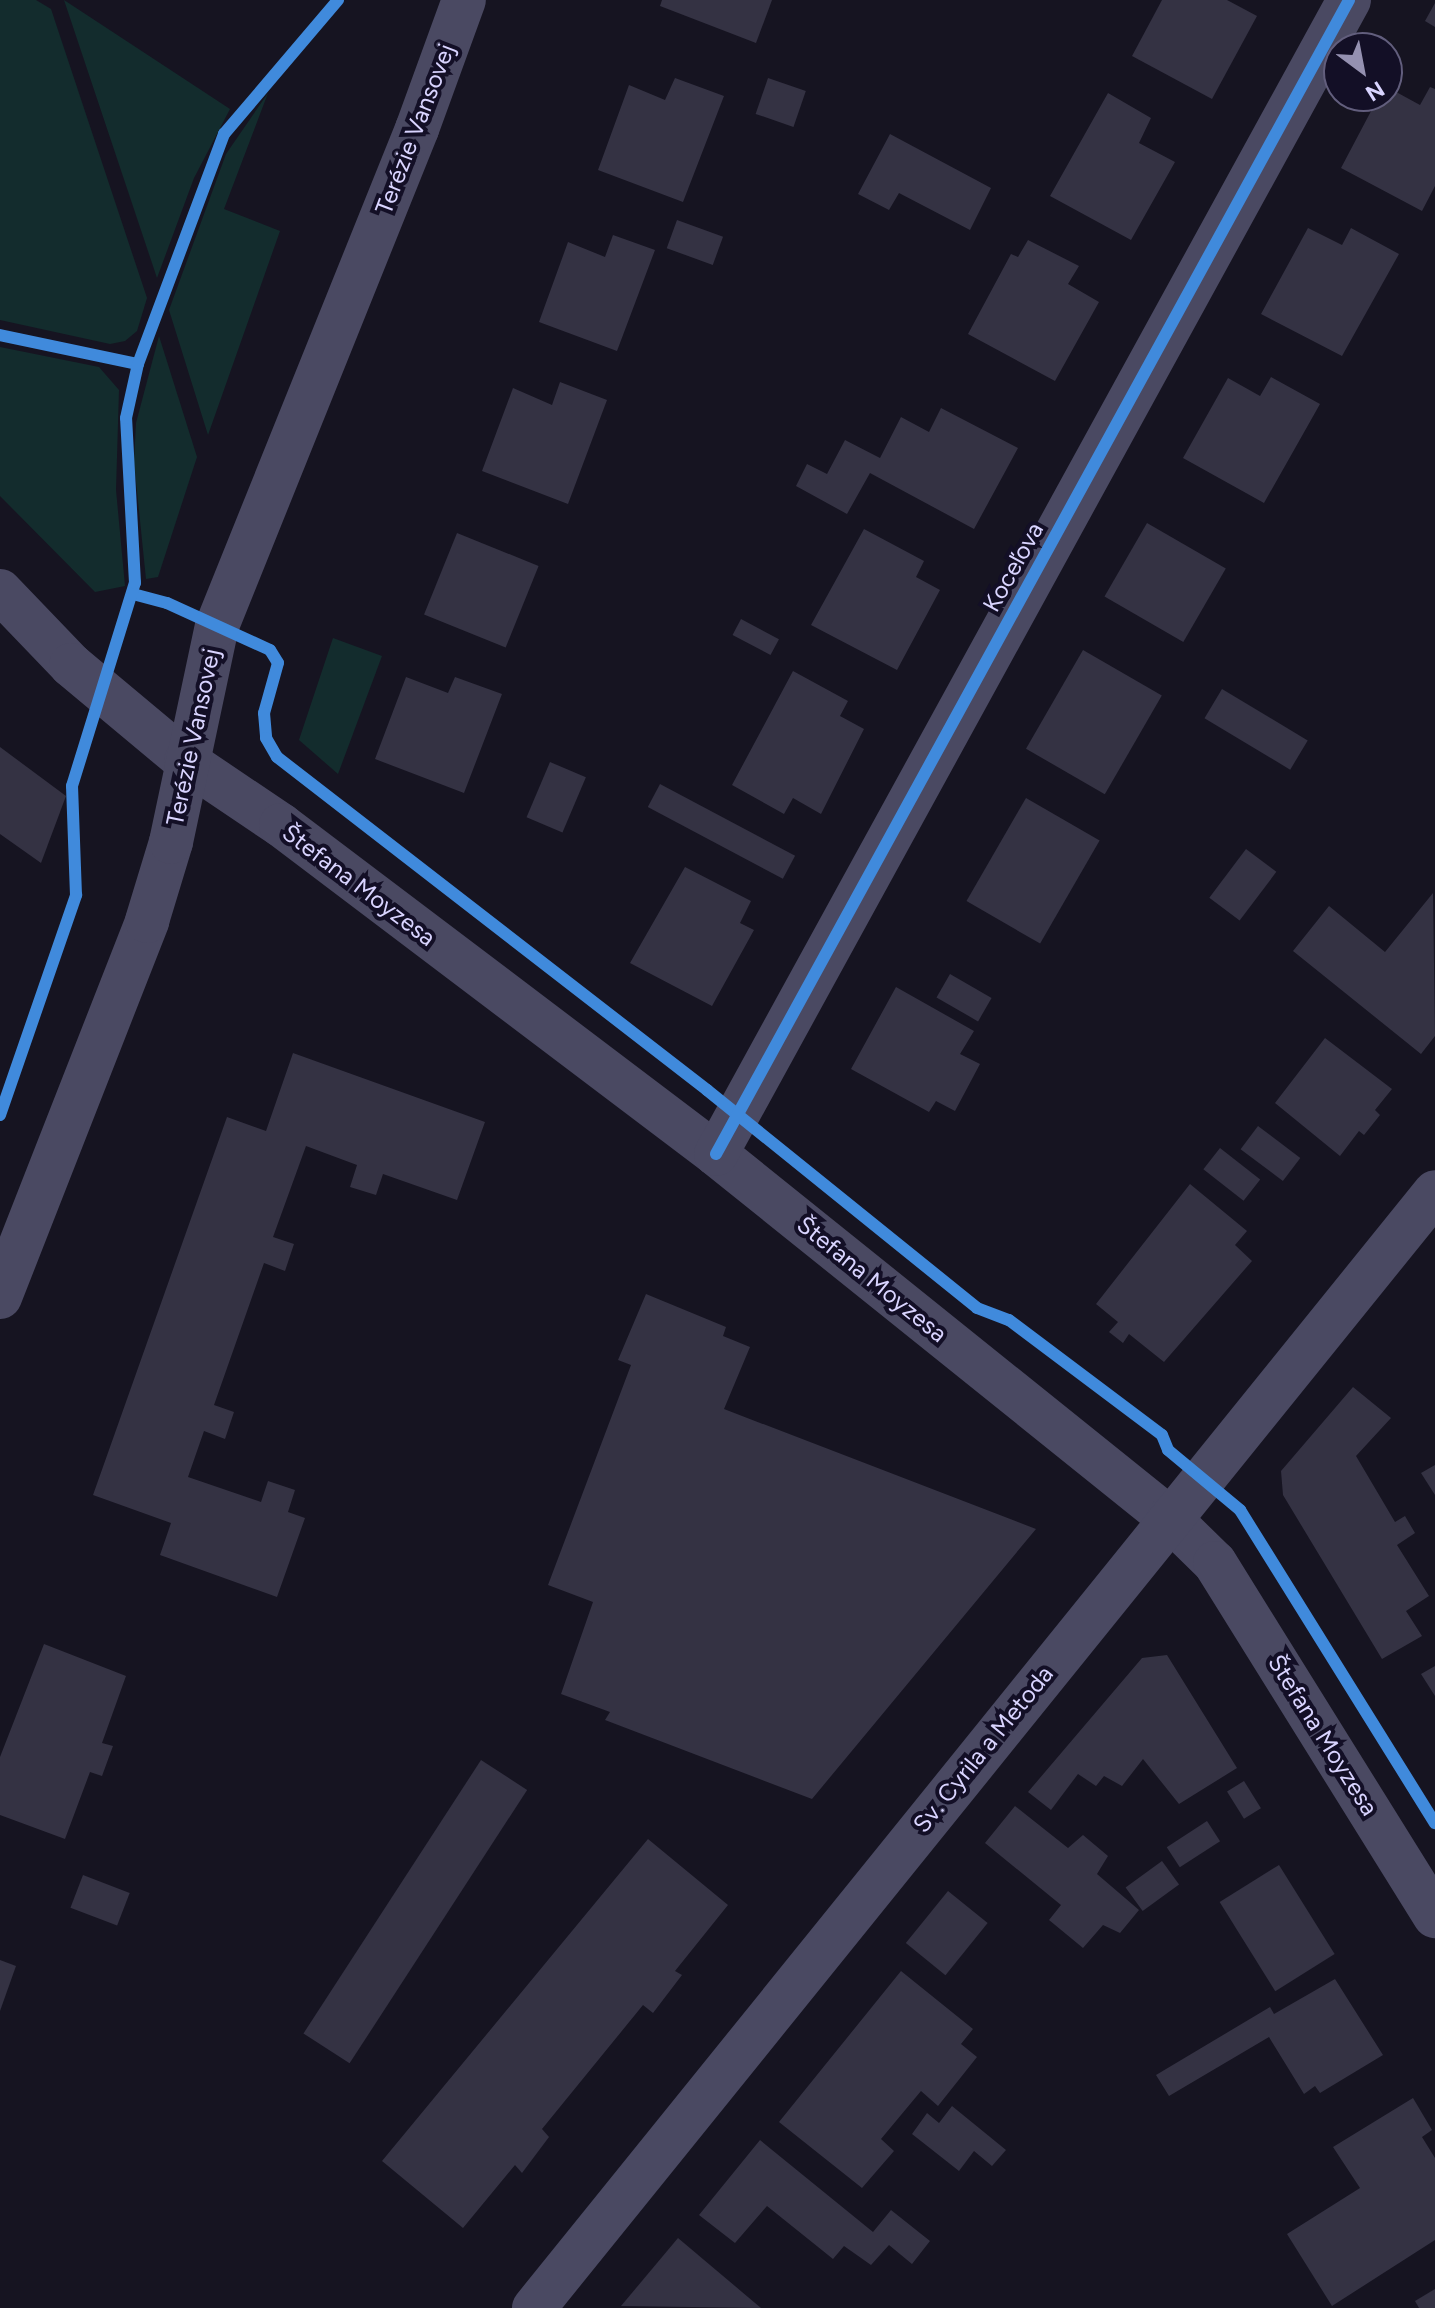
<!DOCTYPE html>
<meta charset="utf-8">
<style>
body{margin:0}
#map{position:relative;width:1435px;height:2308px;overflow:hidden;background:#161421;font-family:Figtree,sans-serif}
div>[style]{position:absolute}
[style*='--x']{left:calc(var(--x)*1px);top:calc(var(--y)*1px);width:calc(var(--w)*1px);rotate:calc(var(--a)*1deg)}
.green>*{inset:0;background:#132c2d}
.building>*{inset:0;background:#343243;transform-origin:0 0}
.street>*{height:44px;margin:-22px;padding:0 22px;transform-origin:22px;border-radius:22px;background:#4a4962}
.cycleway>*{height:12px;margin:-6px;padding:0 6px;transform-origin:6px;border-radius:6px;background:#408adc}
span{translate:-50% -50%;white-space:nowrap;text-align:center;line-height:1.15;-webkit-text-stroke:8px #130f26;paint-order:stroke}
.street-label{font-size:24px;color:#d9d4ff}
.north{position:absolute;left:1323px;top:32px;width:80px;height:80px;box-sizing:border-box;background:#130f26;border:2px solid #625e7d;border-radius:50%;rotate:148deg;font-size:22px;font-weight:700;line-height:32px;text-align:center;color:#d9d4ff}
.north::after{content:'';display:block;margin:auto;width:28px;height:36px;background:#9591b1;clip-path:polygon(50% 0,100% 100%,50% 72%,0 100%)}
</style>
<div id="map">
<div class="green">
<div style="clip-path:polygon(0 0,36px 0,51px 9px,147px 298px,137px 331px,125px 341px,110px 344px,0 320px)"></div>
<div style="clip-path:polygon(64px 0,230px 109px,194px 178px,157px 278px)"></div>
<div style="clip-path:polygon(268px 93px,224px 209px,280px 231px,208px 435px,169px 310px,226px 154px)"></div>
<div style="clip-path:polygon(159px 336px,197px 457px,158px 577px,146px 579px,134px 462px,136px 423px)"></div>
<div style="clip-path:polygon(0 347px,99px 367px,119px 390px,116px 490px,125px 586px,95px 592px,0 496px)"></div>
<div style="clip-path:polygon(333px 638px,382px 656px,338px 774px,299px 740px)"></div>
</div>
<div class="building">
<div style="clip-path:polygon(662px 0,772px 0,756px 43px,660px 6px)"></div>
<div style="clip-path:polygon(1162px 0,1227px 0,1257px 16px,1212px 99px,1132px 56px)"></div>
<div style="clip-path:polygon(1435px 3px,1435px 27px,1425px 21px)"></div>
<div style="clip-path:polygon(675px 78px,724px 96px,683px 202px,598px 170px,629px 85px,665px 100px)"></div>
<div style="left:768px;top:78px;width:40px;height:38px;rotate:19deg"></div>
<div style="clip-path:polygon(1387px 87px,1420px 105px,1430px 87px,1435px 89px,1435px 186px,1422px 211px,1341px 168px,1379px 96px,1387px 96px)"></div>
<div style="clip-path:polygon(1108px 93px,1151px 118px,1139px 143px,1175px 162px,1131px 240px,1050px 196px)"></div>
<div style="clip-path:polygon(890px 134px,991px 188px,970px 230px,899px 193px,889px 210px,858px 194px)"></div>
<div style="left:677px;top:220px;width:49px;height:30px;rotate:20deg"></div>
<div style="clip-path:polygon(1308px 228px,1342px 245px,1351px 228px,1399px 254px,1342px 356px,1261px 314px)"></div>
<div style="clip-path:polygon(613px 235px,655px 250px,617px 351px,539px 322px,568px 242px,605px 257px)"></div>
<div style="clip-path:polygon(1028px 240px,1079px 266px,1068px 284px,1099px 302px,1055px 381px,968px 334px,1011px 254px,1018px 257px)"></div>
<div style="clip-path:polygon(1271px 377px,1320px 404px,1264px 503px,1183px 458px,1228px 378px,1260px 396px)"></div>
<div style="clip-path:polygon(560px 382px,607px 400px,568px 504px,482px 471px,513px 388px,552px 405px)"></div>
<div style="clip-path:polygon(941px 408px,1018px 448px,974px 529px,870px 473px,847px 514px,796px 486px,807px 464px,827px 474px,845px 440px,880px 458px,901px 417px,929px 432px)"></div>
<div style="left:1147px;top:523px;width:91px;height:85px;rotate:30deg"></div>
<div style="clip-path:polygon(864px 529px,924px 561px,916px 577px,940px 590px,897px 670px,811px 625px)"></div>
<div style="left:457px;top:533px;width:88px;height:88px;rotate:22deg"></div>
<div style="left:741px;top:619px;width:43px;height:18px;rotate:28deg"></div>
<div style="left:1083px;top:650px;width:91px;height:114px;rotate:30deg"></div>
<div style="clip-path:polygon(793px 671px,848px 701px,840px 716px,864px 729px,821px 814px,793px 798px,784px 814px,732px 785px)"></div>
<div style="clip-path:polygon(406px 677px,448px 693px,455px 677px,502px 694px,464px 793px,375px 759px)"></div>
<div style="left:1222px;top:689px;width:100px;height:34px;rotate:31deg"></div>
<div style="clip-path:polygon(0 747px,66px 796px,41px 863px,0 834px)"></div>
<div style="left:550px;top:762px;width:39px;height:60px;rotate:23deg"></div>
<div style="left:660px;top:784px;width:153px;height:26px;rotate:28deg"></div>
<div style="left:1026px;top:798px;width:85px;height:119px;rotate:30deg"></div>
<div style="left:1246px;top:849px;width:38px;height:61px;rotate:37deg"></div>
<div style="clip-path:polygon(685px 867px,751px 901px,740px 923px,754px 930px,712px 1006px,630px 963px)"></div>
<div style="clip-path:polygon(1433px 893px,1435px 1036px,1421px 1054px,1293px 951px,1329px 906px,1385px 952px)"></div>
<div style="left:950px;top:974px;width:48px;height:27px;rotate:30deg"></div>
<div style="clip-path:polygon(896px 987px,974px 1031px,960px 1054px,980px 1064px,955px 1111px,936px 1101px,929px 1112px,851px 1069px)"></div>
<div style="clip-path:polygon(1325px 1038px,1392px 1089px,1375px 1110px,1380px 1115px,1364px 1135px,1359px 1131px,1340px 1156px,1275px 1103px)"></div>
<div style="clip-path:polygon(293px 1053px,485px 1122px,457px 1200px,383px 1174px,376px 1195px,350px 1187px,357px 1165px,306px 1146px,273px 1237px,294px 1244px,285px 1271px,264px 1263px,214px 1405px,234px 1412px,225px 1439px,204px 1431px,188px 1477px,261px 1502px,268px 1481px,295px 1490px,288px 1512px,305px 1518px,277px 1597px,160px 1555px,171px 1523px,93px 1495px,227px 1117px,266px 1131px)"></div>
<div style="left:1258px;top:1126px;width:53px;height:29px;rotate:37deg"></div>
<div style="left:1220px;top:1148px;width:51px;height:27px;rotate:38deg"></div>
<div style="clip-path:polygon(1190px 1184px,1247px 1231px,1235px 1245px,1252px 1261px,1164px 1362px,1129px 1334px,1123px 1343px,1109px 1332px,1118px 1322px,1096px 1304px)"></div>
<div style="clip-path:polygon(646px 1294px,726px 1327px,723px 1336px,750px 1347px,724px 1409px,1036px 1529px,812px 1799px,605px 1720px,610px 1712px,561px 1694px,593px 1602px,548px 1585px,631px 1365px,618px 1360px)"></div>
<div style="clip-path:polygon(1353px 1387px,1391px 1418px,1356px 1456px,1395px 1522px,1405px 1516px,1415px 1533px,1397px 1545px,1429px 1596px,1406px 1611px,1422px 1636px,1382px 1659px,1283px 1495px,1281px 1471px)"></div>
<div style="clip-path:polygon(1435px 1465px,1435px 1495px,1421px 1473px)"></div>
<div style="clip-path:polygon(44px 1644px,126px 1676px,102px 1743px,113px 1746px,102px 1776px,90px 1772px,65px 1839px,0 1815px,0 1757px)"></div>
<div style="clip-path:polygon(1167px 1655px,1237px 1768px,1179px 1804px,1143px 1759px,1122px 1786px,1104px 1776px,1096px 1786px,1078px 1774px,1051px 1810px,1028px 1792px,1142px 1658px)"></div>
<div style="clip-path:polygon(1435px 1666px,1435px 1696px,1421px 1674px)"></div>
<div style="left:481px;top:1760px;width:55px;height:326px;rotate:33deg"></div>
<div style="left:1244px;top:1781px;width:32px;height:20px;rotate:58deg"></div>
<div style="clip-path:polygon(1015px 1806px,1068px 1848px,1083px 1835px,1108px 1856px,1097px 1874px,1139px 1910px,1120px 1933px,1103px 1925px,1083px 1948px,1049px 1920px,1061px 1905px,985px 1843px)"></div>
<div style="left:1207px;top:1821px;width:24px;height:48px;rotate:57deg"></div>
<div style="clip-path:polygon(648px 1839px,728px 1905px,675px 1971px,682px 1975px,653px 2013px,643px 2005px,542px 2129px,549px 2137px,522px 2173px,515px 2165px,463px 2228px,382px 2161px)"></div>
<div style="left:1162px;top:1861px;width:29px;height:45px;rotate:54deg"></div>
<div style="left:1279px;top:1865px;width:105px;height:70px;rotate:58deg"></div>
<div style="left:83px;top:1875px;width:50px;height:35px;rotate:21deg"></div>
<div style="left:948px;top:1891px;width:51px;height:67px;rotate:39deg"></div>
<div style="clip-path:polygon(0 1960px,16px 1966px,0 2011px)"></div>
<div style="clip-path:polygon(901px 1971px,973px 2029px,961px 2044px,977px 2057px,938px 2106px,921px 2091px,881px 2139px,894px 2151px,862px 2188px,779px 2122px)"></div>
<div style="clip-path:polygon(1335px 1979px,1383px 2055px,1320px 2093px,1315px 2086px,1304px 2094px,1269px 2037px,1169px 2096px,1156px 2075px,1270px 2007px,1274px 2014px)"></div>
<div style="clip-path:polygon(1413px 2098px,1432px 2130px,1422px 2137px,1435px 2158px,1435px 2240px,1332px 2306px,1287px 2234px,1360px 2188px,1333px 2147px)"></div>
<div style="clip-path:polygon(952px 2106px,1006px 2150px,992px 2166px,974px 2151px,959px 2171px,912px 2134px,927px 2113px,939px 2123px)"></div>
<div style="clip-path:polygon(760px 2140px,873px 2232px,891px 2210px,930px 2241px,912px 2264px,889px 2245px,871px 2265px,844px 2246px,833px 2259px,767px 2206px,735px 2243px,699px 2215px)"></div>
<div style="clip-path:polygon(678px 2238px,761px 2308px,621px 2306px)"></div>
<div style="clip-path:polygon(1435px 2289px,1435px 2308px,1419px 2308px,1415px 2301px)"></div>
</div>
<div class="street">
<div style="--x:0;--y:591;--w:103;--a:46.2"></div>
<div style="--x:71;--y:665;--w:150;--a:39.9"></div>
<div style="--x:186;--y:761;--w:115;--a:34"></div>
<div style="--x:281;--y:825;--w:545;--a:37.1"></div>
<div style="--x:716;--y:1154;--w:581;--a:38.78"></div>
<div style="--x:1169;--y:1518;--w:64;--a:44.4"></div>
<div style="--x:1215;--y:1563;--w:416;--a:58.1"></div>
<div style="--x:716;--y:1154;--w:1316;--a:-61.25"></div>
<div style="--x:0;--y:1297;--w:404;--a:-68.6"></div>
<div style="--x:147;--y:921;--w:83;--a:-73.1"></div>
<div style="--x:171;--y:842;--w:221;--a:-78"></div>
<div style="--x:217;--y:626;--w:536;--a:-68.08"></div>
<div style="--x:417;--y:129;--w:137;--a:-70"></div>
<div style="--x:534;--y:2308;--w:1434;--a:-51.08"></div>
</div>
<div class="cycleway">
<div style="--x:0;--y:335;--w:141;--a:11.9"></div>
<div style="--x:133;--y:594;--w:35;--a:15"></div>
<div style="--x:167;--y:603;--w:113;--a:24.5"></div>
<div style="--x:270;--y:650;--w:15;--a:58"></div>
<div style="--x:278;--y:663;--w:52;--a:105.6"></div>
<div style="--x:264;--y:713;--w:25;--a:85"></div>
<div style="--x:266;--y:738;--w:22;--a:60"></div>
<div style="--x:277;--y:757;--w:544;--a:37.75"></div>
<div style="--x:707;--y:1090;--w:347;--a:38.9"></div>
<div style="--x:977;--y:1308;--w:34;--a:21"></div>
<div style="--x:1009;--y:1320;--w:191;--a:36.9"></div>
<div style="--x:1162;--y:1435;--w:16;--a:68"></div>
<div style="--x:1168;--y:1450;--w:94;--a:39.8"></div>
<div style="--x:1240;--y:1510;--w:369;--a:58.1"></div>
<div style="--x:0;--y:1115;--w:233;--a:-70.9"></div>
<div style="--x:76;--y:895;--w:109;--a:-92.1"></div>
<div style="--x:72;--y:786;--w:213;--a:-72.8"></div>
<div style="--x:135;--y:583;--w:165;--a:-93.1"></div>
<div style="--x:126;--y:418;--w:55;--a:-77.5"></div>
<div style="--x:138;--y:364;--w:246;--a:-69.5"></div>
<div style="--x:224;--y:134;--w:176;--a:-49.6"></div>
<div style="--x:716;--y:1154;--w:1316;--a:-61.25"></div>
</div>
<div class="street-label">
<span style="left:415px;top:129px;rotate:-69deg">Terézie Vansovej</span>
<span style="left:1013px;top:567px;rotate:-61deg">Koceľova</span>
<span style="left:193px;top:737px;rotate:-78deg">Terézie Vansovej</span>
<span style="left:359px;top:885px;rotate:37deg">Štefana Moyzesa</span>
<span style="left:872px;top:1279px;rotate:39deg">Štefana Moyzesa</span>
<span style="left:1323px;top:1735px;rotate:58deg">Štefana Moyzesa</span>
<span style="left:983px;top:1749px;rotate:-51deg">Sv. Cyrila a Metoda</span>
</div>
<div class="north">N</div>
</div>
